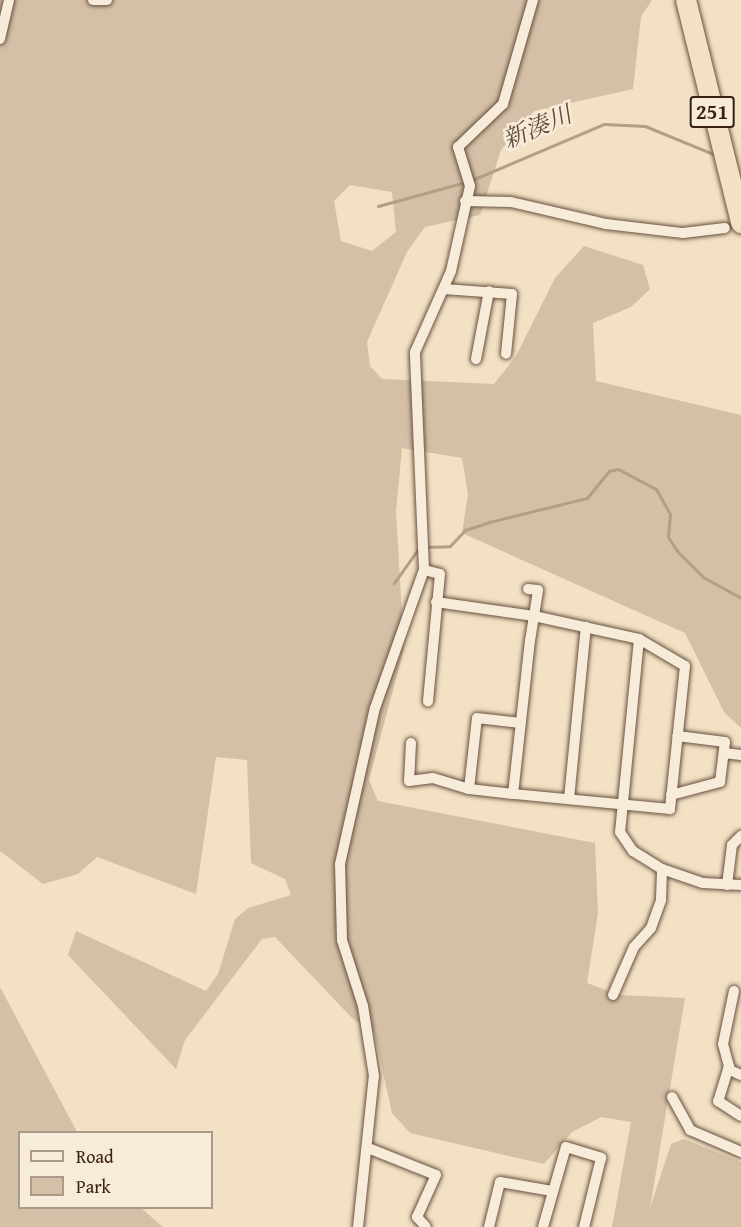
<!DOCTYPE html>
<meta charset="utf-8">
<style>
body{margin:0}
#map{position:relative;width:741px;height:1227px;overflow:hidden;background:#f2e1c4;font-family:"Gentium Book Plus","Noto Serif JP",serif}
div>[style]{position:absolute}
[style*='--x']{left:calc(var(--x)*1px);top:calc(var(--y)*1px);width:calc(var(--w)*1px);rotate:calc(var(--a)*1deg)}
.green>*{inset:0;background:#d3c0a6}
.stream>*{height:3px;margin:-1.5px;padding:0 1.5px;transform-origin:1.5px;border-radius:1.5px;background:#b39f87}
.roads{filter:drop-shadow(0 0 2px #68503e) drop-shadow(0 0 2px #68503e)}
.street>*{height:10px;margin:-5px;padding:0 5px;transform-origin:5px;border-radius:5px;background:#f7ecd9}
.highway>*{height:20px;margin:-10px;padding:0 10px;transform-origin:10px;border-radius:10px;background:#f2e1c4}
span{translate:-50% -50%;white-space:nowrap;text-align:center;line-height:1.15;-webkit-text-stroke:5px #f7ecd9;paint-order:stroke}
.shield-label span{padding:2px 4px;background:#f7ecd9;border:2px solid;border-radius:4px;-webkit-text-stroke-width:0}
.shield-label{font-size:21px;color:#3a2011;font-weight:700}
.water-label{font-size:24px;color:#644c3a;font-style:italic}
.legend{position:absolute;left:18px;top:1131px;width:195px;height:78px;box-sizing:border-box;background:#f7ecd9;border:2px solid #ab9a89;margin:0;padding:8px 10px;list-style:none;font-size:18px;color:#3a2011}
.legend li{display:flex;align-items:center;gap:12px;height:30px}
.legend b{width:30px;border:2px solid #ab9a89}
</style>
<div id="map">
<div class="green">
<div style="clip-path:polygon(evenodd,0 0,652px 0,641px 17px,633px 89px,534px 111px,501px 150px,480px 215px,425px 227px,407px 252px,367px 342px,370px 366px,382px 379px,494px 384px,516px 356px,555px 278px,584px 246px,643px 265px,650px 289px,631px 307px,593px 323px,596px 381px,741px 415px,741px 728px,724px 712px,685px 633px,462px 533px,468px 494px,462px 458px,402px 448px,396px 512px,404px 649px,369px 780px,378px 801px,595px 843px,598px 913px,587px 983px,619px 995px,685px 998px,650px 1208px,671px 1144px,684px 1139px,741px 1162px,741px 1227px,612px 1227px,631px 1122px,601px 1117px,572px 1132px,544px 1164px,410px 1133px,392px 1113px,374px 1032px,352px 1018px,275px 937px,262px 939px,185px 1040px,176px 1069px,68px 955px,76px 931px,206px 991px,218px 974px,235px 919px,248px 908px,291px 895px,285px 879px,251px 863px,247px 760px,216px 757px,196px 894px,97px 857px,78px 874px,43px 884px,0 851px,0 0,350px 185px,392px 192px,396px 232px,372px 251px,341px 241px,334px 201px,350px 185px)"></div>
<div style="clip-path:polygon(0 987px,77px 1132px,20px 1132px,20px 1208px,141px 1208px,163px 1227px,0 1227px)"></div>
</div>
<div class="stream">
<div style="--x:472;--y:180;--w:143;--a:-23"></div>
<div style="--x:604;--y:124;--w:41;--a:2.8"></div>
<div style="--x:645;--y:126;--w:74;--a:22.4"></div>
<div style="--x:378;--y:206;--w:91;--a:-15.3"></div>
<div style="--x:425;--y:547;--w:25;--a:-2"></div>
<div style="--x:450;--y:546;--w:22;--a:-47"></div>
<div style="--x:465;--y:530;--w:25;--a:-18"></div>
<div style="--x:489;--y:522;--w:101;--a:-13.8"></div>
<div style="--x:587;--y:498;--w:35;--a:-51"></div>
<div style="--x:609;--y:471;--w:9;--a:-13"></div>
<div style="--x:618;--y:469;--w:43;--a:27.8"></div>
<div style="--x:656;--y:489;--w:29;--a:61"></div>
<div style="--x:670;--y:514;--w:23;--a:95"></div>
<div style="--x:668;--y:537;--w:17;--a:57"></div>
<div style="--x:677;--y:551;--w:37;--a:45"></div>
<div style="--x:703;--y:577;--w:43;--a:28.9"></div>
<div style="--x:394;--y:583;--w:43;--a:-54.5"></div>
</div>
<div class="roads">
<div class="street">
<div style="--x:93;--y:0;--w:14;--a:0"></div>
<div style="--x:0;--y:39;--w:40;--a:-77"></div>
<div style="--x:465;--y:201;--w:46;--a:1.2"></div>
<div style="--x:511;--y:202;--w:98;--a:13"></div>
<div style="--x:606;--y:224;--w:78;--a:6.7"></div>
<div style="--x:683;--y:233;--w:42;--a:-6.8"></div>
<div style="--x:444;--y:289;--w:68;--a:4.2"></div>
<div style="--x:512;--y:294;--w:60;--a:95.7"></div>
<div style="--x:476;--y:359;--w:69;--a:-79.2"></div>
<div style="--x:424;--y:570;--w:16;--a:14"></div>
<div style="--x:440;--y:574;--w:128;--a:95.4"></div>
<div style="--x:436;--y:602;--w:99;--a:8.1"></div>
<div style="--x:534;--y:616;--w:107;--a:12.4"></div>
<div style="--x:639;--y:639;--w:53;--a:30.4"></div>
<div style="--x:685;--y:666;--w:144;--a:96"></div>
<div style="--x:670;--y:809;--w:158;--a:-174.5"></div>
<div style="--x:513;--y:794;--w:154;--a:-83.7"></div>
<div style="--x:530;--y:641;--w:25;--a:-81"></div>
<div style="--x:534;--y:616;--w:26;--a:-81"></div>
<div style="--x:538;--y:590;--w:10;--a:-174"></div>
<div style="--x:639;--y:639;--w:194;--a:95.6"></div>
<div style="--x:620;--y:832;--w:23;--a:56"></div>
<div style="--x:633;--y:851;--w:34;--a:32"></div>
<div style="--x:662;--y:869;--w:43;--a:18.9"></div>
<div style="--x:703;--y:883;--w:38;--a:3"></div>
<div style="--x:411;--y:743;--w:38;--a:93"></div>
<div style="--x:409;--y:781;--w:24;--a:-7"></div>
<div style="--x:433;--y:778;--w:38;--a:17"></div>
<div style="--x:724;--y:753;--w:17;--a:7"></div>
<div style="--x:513;--y:794;--w:44;--a:-173.5"></div>
<div style="--x:469;--y:789;--w:71;--a:-83.6"></div>
<div style="--x:477;--y:718;--w:44;--a:6.5"></div>
<div style="--x:671;--y:795;--w:51;--a:-14.9"></div>
<div style="--x:720;--y:782;--w:40;--a:-82.9"></div>
<div style="--x:725;--y:742;--w:48;--a:-172.9"></div>
<div style="--x:569;--y:799;--w:173;--a:-84.4"></div>
<div style="--x:727;--y:885;--w:40;--a:-82.9"></div>
<div style="--x:732;--y:845;--w:13;--a:-45"></div>
<div style="--x:734;--y:991;--w:54;--a:101.7"></div>
<div style="--x:723;--y:1044;--w:23;--a:75"></div>
<div style="--x:729;--y:1066;--w:37;--a:107"></div>
<div style="--x:718;--y:1101;--w:27;--a:33"></div>
<div style="--x:613;--y:995;--w:52;--a:-66.4"></div>
<div style="--x:634;--y:947;--w:25;--a:-48"></div>
<div style="--x:651;--y:928;--w:30;--a:-70"></div>
<div style="--x:661;--y:900;--w:31;--a:-88"></div>
<div style="--x:728;--y:1069;--w:14;--a:25"></div>
<div style="--x:672;--y:1097;--w:38;--a:61"></div>
<div style="--x:690;--y:1130;--w:56;--a:23.3"></div>
<div style="--x:368;--y:1148;--w:73;--a:21.7"></div>
<div style="--x:436;--y:1175;--w:46;--a:114.3"></div>
<div style="--x:417;--y:1217;--w:13;--a:48"></div>
<div style="--x:358;--y:1227;--w:152;--a:-84"></div>
<div style="--x:374;--y:1076;--w:71;--a:-98.9"></div>
<div style="--x:363;--y:1006;--w:69;--a:-107.7"></div>
<div style="--x:342;--y:940;--w:76;--a:-91.5"></div>
<div style="--x:340;--y:864;--w:160;--a:-77.4"></div>
<div style="--x:375;--y:708;--w:146;--a:-70.5"></div>
<div style="--x:424;--y:570;--w:218;--a:-92.4"></div>
<div style="--x:415;--y:352;--w:89;--a:-66"></div>
<div style="--x:451;--y:271;--w:87;--a:-77.4"></div>
<div style="--x:470;--y:186;--w:41;--a:-107.1"></div>
<div style="--x:458;--y:147;--w:62;--a:-43.7"></div>
<div style="--x:503;--y:104;--w:108;--a:-73.9"></div>
<div style="--x:489;--y:1227;--w:46;--a:-76.3"></div>
<div style="--x:500;--y:1182;--w:53;--a:9.8"></div>
<div style="--x:543;--y:1227;--w:83;--a:-74"></div>
<div style="--x:566;--y:1147;--w:37;--a:17"></div>
<div style="--x:601;--y:1158;--w:71;--a:103.8"></div>
</div>
<div class="highway">
<div style="--x:686;--y:0;--w:230;--a:76.1"></div>
</div>
</div>
<div class="shield-label">
<span style="left:712px;top:112px">251</span>
</div>
<div class="water-label">
<span style="left:537px;top:127px;rotate:-23deg">新湊川</span>
</div>
<ul class="legend">
<li><b style="height:8px;background:#f7ecd9"></b>Road</li>
<li><b style="height:16px;background:#d3c0a6"></b>Park</li>
</ul>
</div>
